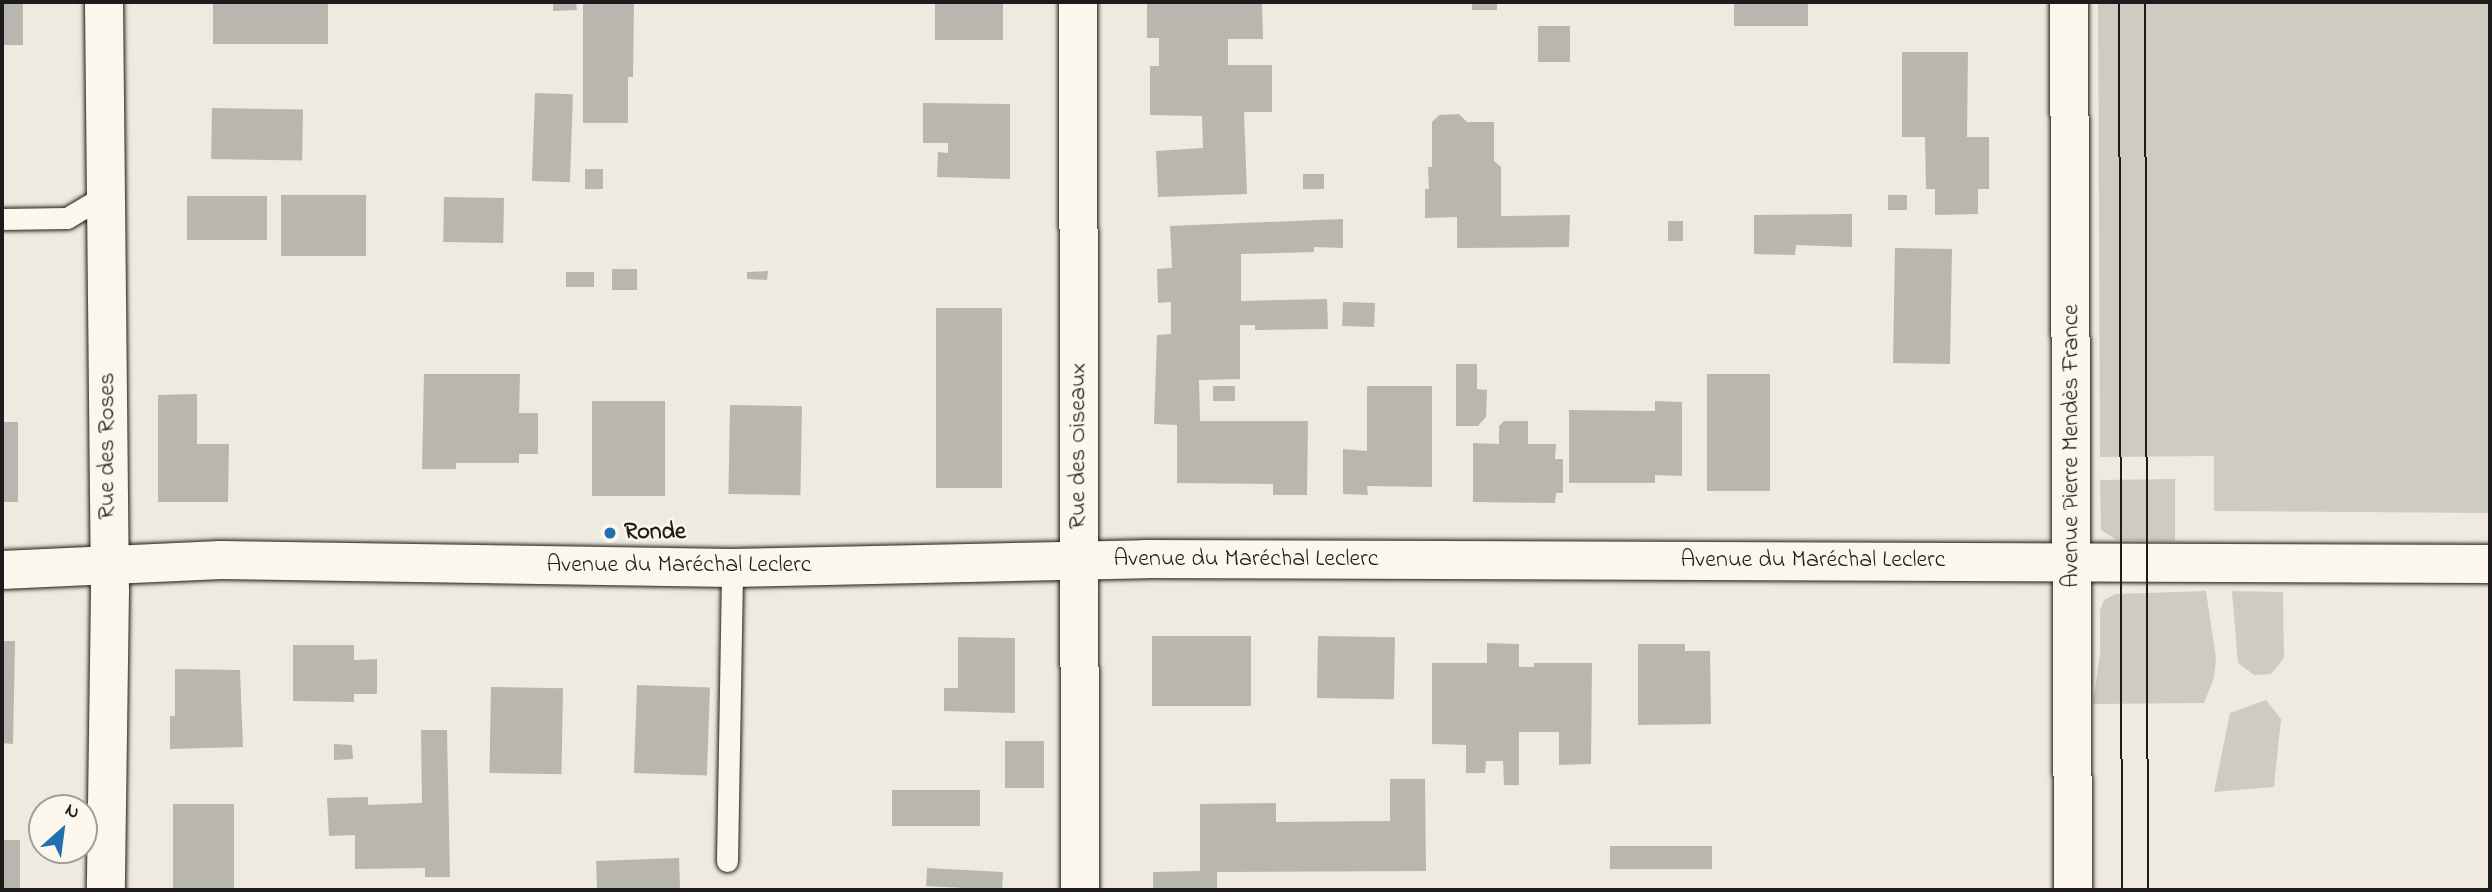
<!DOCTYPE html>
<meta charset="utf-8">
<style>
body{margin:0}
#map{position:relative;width:2492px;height:892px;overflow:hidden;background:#eeeadf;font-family:"Indie Flower",sans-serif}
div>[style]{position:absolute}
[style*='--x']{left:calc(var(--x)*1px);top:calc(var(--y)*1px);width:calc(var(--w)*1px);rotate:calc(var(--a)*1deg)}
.green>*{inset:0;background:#ceccc2}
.building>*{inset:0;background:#b9b6af;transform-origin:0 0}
.roads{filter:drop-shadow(0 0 2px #1c1c1c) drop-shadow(0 0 2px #1c1c1c)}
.lane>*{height:21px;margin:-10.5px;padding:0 10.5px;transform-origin:10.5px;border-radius:10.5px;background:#fbf7ec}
.street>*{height:38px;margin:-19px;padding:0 19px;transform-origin:19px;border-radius:19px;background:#fbf7ec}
.secondary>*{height:38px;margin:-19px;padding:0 19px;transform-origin:19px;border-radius:19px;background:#fbf7ec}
.tram>*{height:2px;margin:-1px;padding:0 1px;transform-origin:1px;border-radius:1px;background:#1c1c1c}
.dots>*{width:19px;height:19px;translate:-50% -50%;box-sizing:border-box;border:4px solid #fbf7ec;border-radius:50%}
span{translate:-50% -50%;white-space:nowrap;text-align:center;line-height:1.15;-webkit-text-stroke:5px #fbf7ec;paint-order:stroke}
.street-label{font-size:24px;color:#1c1c1c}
.poi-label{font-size:24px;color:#1c1c1c;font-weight:700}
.left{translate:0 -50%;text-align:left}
.frame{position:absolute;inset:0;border:4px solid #1c1c1c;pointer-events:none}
.north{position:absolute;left:28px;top:794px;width:70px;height:70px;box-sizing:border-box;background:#fbf7ec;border:2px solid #a29f99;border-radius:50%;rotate:28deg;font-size:19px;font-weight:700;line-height:28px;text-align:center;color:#1c1c1c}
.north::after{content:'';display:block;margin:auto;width:24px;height:32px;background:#1f6fb2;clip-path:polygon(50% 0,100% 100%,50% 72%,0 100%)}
</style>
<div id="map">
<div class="green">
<div style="clip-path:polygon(2098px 2px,2490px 2px,2490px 513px,2214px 511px,2214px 456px,2100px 457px)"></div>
<div style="clip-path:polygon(2175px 479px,2175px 541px,2117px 540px,2101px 530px,2100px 480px)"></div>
<div style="clip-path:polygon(2206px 591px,2216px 658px,2214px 678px,2204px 703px,2093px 704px,2100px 654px,2100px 610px,2104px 600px,2116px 594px)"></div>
<div style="clip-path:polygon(2232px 591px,2283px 592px,2284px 658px,2271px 674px,2254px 675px,2238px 663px)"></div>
<div style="clip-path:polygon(2266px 700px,2281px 719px,2274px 787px,2214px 792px,2230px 713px)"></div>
</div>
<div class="building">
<div style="left:2px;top:2px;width:21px;height:43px"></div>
<div style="left:213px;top:2px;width:115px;height:42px"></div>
<div style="clip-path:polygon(553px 2px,576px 2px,577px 10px,553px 11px)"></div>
<div style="clip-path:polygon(583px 2px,634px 2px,633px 77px,628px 77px,628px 123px,583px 123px)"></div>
<div style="left:935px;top:2px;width:68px;height:38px"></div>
<div style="clip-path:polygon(1147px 2px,1262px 2px,1263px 39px,1228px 39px,1228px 65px,1272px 65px,1272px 112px,1244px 112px,1247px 194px,1158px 197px,1156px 151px,1203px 148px,1202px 116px,1150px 115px,1150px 66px,1159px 66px,1159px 38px,1147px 38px)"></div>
<div style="left:1472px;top:2px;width:25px;height:8px"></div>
<div style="left:1734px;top:2px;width:74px;height:24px"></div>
<div style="left:1538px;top:26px;width:32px;height:36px"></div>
<div style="clip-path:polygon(1902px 52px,1968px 52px,1967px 137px,1989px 137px,1989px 189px,1978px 189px,1978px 214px,1935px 215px,1935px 189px,1926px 189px,1925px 137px,1902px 137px)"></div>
<div style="left:535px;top:93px;width:38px;height:88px;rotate:2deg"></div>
<div style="clip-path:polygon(923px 103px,1010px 104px,1010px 179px,937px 177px,938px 152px,948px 153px,948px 143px,923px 143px)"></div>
<div style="left:212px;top:108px;width:91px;height:51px;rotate:1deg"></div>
<div style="clip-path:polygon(1459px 114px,1467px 122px,1494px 122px,1494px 161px,1501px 167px,1501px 216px,1570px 215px,1569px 247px,1457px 248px,1457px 217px,1425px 218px,1425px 189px,1429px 189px,1428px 167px,1432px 167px,1432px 122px,1439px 115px)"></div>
<div style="left:585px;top:169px;width:18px;height:20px"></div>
<div style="left:1324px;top:174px;width:15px;height:21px;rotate:90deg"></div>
<div style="left:281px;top:195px;width:85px;height:61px"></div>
<div style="left:1907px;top:195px;width:15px;height:19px;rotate:90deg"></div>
<div style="left:187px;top:196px;width:80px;height:44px"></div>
<div style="left:444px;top:197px;width:60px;height:45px;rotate:1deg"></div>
<div style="clip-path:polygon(1852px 214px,1852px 247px,1796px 245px,1795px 255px,1754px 254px,1754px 215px)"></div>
<div style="clip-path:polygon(1343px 219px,1343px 248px,1314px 247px,1314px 252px,1241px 254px,1241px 301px,1327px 299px,1328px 329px,1255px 330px,1255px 325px,1240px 325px,1240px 379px,1199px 380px,1200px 421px,1308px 421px,1307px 495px,1273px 495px,1273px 484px,1177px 483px,1177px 425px,1154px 424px,1157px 335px,1171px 334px,1171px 302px,1158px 303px,1157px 269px,1172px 268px,1170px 226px)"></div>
<div style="left:1668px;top:221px;width:15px;height:20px"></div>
<div style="left:1895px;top:248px;width:57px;height:115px;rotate:1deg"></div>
<div style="left:612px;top:269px;width:25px;height:21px"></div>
<div style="clip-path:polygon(768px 271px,767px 280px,747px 279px,747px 272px)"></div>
<div style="left:566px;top:272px;width:28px;height:15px"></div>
<div style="left:1343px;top:302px;width:32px;height:24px;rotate:2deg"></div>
<div style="left:936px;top:308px;width:66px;height:180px"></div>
<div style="clip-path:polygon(1456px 364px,1477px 364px,1477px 389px,1487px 390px,1486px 417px,1478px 426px,1456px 426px)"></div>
<div style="clip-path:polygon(424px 374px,520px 374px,519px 413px,538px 413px,538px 454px,519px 454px,519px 463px,456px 463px,456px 469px,422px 469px)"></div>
<div style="left:1707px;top:374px;width:63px;height:117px"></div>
<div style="left:1213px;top:386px;width:22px;height:15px"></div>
<div style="clip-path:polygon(1367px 386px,1432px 386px,1432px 487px,1367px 486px,1368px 495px,1343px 494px,1343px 449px,1367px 451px)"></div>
<div style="clip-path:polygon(197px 394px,197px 444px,229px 444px,228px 502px,158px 502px,158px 395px)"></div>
<div style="left:592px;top:401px;width:73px;height:95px"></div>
<div style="clip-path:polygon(1655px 401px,1682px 402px,1682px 476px,1655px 475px,1655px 483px,1569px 483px,1569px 410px,1655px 411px)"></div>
<div style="left:730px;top:405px;width:72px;height:89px;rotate:1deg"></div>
<div style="clip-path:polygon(1504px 421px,1528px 421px,1528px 444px,1556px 444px,1555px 459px,1563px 459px,1563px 493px,1556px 493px,1555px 503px,1473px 502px,1473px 443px,1499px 444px,1499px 426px)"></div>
<div style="left:2px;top:422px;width:16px;height:80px"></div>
<div style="left:1152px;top:636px;width:99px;height:70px"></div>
<div style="left:1318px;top:636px;width:77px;height:62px;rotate:1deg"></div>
<div style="clip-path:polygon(958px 637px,1015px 638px,1015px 713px,944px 711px,944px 688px,958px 688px)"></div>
<div style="clip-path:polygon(2px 641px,15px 641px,13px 744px,2px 743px)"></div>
<div style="clip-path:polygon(1487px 643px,1519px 644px,1519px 667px,1534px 667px,1534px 663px,1592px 663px,1591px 764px,1559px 765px,1559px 732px,1519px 732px,1519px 785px,1504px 785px,1503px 761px,1486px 761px,1485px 773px,1466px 773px,1466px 745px,1432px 744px,1432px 663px,1487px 663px)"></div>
<div style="clip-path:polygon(1638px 644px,1685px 644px,1685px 651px,1710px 651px,1711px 724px,1638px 725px)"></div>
<div style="clip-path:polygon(293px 645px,354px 645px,354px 660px,377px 659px,377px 694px,354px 694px,354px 702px,293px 701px)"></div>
<div style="clip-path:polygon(175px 669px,240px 670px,243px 747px,170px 749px,170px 716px,175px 716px)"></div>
<div style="left:637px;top:685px;width:73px;height:88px;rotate:2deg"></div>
<div style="left:491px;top:687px;width:72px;height:86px;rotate:1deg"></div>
<div style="clip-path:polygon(421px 730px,447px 730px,450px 877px,425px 877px,425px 868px,355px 869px,355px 835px,329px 836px,327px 798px,368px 797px,368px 805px,422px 803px)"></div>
<div style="left:1005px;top:741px;width:39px;height:47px"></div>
<div style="clip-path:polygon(334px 744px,352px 745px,353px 759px,334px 760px)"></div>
<div style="clip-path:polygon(1390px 779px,1425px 779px,1426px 871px,1217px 872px,1217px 890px,1153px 890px,1153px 872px,1200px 871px,1200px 804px,1276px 803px,1276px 822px,1390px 821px)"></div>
<div style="left:892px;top:790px;width:88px;height:36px"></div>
<div style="left:173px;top:804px;width:61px;height:86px"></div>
<div style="left:2px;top:840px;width:18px;height:50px"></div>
<div style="left:1712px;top:846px;width:23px;height:102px;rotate:90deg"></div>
<div style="left:679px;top:858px;width:32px;height:83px;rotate:88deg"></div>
<div style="left:1003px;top:872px;width:18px;height:76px;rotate:93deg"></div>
</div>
<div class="roads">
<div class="lane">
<div style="--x:2;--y:219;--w:65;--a:-0.9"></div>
<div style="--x:67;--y:218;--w:43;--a:-30.7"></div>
<div style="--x:727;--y:861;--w:293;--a:-89"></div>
</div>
<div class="street">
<div style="--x:104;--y:2;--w:589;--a:89.42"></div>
<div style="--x:110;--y:591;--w:299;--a:90.8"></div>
<div style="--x:1078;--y:2;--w:888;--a:89.87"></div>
<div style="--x:2;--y:570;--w:219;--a:-2.6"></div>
<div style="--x:221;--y:560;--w:511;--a:0.9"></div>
<div style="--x:732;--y:568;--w:413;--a:-1.2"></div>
<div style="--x:1145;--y:559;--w:1345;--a:0.21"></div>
</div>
<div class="secondary">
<div style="--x:2069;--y:2;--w:888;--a:89.74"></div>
</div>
</div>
<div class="tram">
<div style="--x:2119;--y:2;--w:888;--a:89.81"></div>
<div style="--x:2145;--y:2;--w:888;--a:89.81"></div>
</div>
<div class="dots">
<div style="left:610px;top:533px;background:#1f6fb2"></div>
</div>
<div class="street-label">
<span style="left:108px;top:446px;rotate:-90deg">Rue des Roses</span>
<span style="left:1079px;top:446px;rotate:-90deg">Rue des Oiseaux</span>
<span style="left:2072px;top:446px;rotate:-90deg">Avenue Pierre Mendès France</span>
<span style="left:1246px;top:560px">Avenue du Maréchal Leclerc</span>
<span style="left:1813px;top:561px">Avenue du Maréchal Leclerc</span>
<span style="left:679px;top:566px">Avenue du Maréchal Leclerc</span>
</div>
<div class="poi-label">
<span class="left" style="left:624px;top:533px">Ronde</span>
</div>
<div class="frame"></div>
<div class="north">N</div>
</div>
